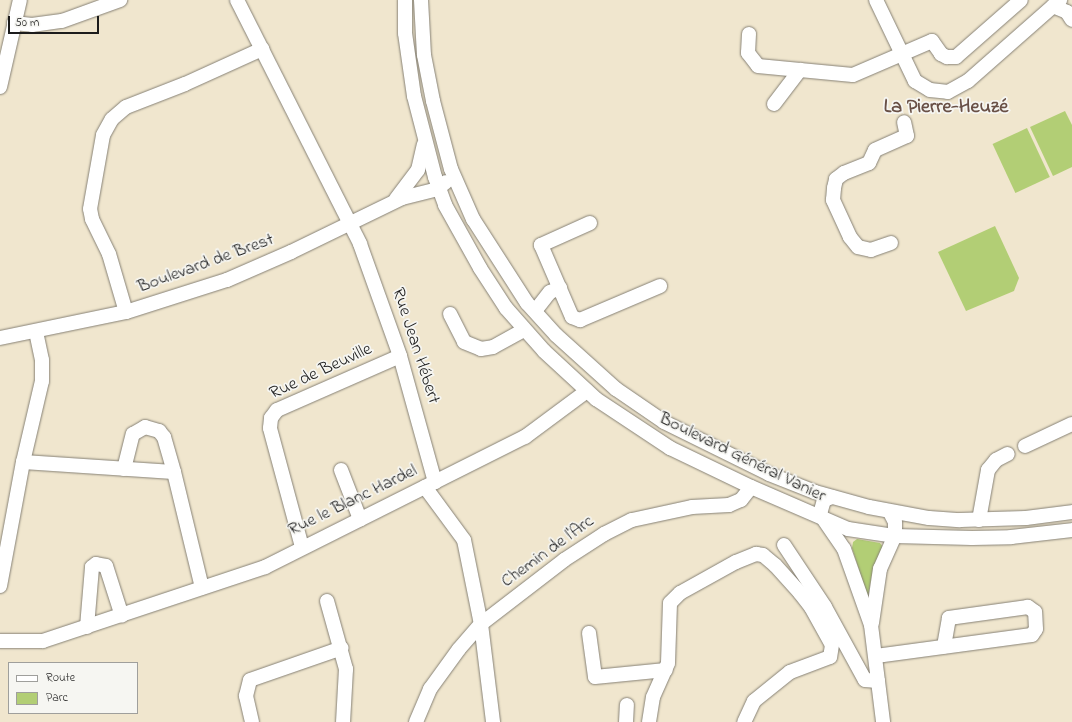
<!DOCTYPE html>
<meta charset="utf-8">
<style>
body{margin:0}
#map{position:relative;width:1072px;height:722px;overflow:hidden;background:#f0e6ce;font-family:"Indie Flower",sans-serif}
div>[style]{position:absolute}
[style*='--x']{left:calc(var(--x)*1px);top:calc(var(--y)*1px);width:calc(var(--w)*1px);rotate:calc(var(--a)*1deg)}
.green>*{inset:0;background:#b2ce75;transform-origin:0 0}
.roads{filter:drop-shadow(0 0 1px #868175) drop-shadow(0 0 1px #868175)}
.minor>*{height:14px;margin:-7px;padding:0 7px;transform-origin:7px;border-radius:7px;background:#fff}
span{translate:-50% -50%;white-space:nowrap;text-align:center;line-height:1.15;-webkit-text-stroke:3.5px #f6f6f2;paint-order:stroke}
.street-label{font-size:18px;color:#1c1c1c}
.quarter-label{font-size:20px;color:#695046;font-weight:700}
.legend{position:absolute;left:8px;top:662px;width:130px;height:52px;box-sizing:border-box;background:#f6f6f2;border:1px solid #9f9f9c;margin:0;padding:5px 7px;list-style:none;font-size:12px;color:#1c1c1c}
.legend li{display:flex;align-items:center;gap:8px;height:20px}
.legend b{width:20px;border:1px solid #9f9f9c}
.scale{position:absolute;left:8px;top:16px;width:91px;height:18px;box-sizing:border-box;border:2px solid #1c1c1c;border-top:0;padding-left:5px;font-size:12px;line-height:14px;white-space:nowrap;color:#1c1c1c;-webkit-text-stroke:3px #f6f6f2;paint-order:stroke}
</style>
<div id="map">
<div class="green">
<div style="clip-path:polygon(1065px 111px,1072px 125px,1072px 167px,1053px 176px,1030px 127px)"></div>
<div style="left:1027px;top:128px;width:54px;height:38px;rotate:65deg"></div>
<div style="clip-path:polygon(995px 226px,1019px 278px,1014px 291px,966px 311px,938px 252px)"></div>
<div style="clip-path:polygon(857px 539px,880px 543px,883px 547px,872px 574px,868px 598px,852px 548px,853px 542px)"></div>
</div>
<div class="roads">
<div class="minor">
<div style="--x:237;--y:0;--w:273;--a:63.2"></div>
<div style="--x:360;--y:244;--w:119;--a:70.3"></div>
<div style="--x:400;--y:356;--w:131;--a:74.5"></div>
<div style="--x:405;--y:0;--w:33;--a:90"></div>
<div style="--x:405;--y:33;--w:64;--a:81.9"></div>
<div style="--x:414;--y:96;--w:84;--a:75.5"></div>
<div style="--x:435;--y:177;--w:30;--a:70"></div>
<div style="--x:445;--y:205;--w:72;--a:60.9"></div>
<div style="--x:480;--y:268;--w:48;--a:57"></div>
<div style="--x:506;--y:308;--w:57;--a:48.5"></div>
<div style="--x:544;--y:351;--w:71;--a:42.7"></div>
<div style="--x:596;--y:399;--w:89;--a:33.5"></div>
<div style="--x:670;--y:448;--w:90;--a:25.7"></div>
<div style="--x:751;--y:487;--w:106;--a:23.4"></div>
<div style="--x:848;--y:529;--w:48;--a:8.5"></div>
<div style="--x:895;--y:536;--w:77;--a:1.5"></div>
<div style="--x:972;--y:538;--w:39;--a:-1"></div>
<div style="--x:1011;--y:537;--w:61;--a:-6.5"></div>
<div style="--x:421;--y:0;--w:55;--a:86.9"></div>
<div style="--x:424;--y:55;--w:47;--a:78.9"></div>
<div style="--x:433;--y:101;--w:70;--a:75.2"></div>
<div style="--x:451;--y:169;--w:55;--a:66.3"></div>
<div style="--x:473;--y:219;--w:100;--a:57.3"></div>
<div style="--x:527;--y:303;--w:43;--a:47.8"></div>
<div style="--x:556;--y:335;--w:81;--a:42"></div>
<div style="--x:616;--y:389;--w:58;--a:34.5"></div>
<div style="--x:664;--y:422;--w:117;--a:26.3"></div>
<div style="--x:769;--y:474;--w:49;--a:21.4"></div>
<div style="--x:815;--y:492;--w:56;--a:15.5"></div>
<div style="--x:869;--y:507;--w:61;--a:10.4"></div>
<div style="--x:929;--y:518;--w:31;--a:4"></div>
<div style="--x:960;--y:520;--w:66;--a:-1.7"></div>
<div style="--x:1026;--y:518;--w:46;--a:-7.4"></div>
<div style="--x:876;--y:0;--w:90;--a:64.3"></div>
<div style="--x:915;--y:81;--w:17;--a:31"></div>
<div style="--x:930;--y:90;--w:18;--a:6"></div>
<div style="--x:948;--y:92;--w:23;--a:-29"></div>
<div style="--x:968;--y:81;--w:123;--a:-41.4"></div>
<div style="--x:1053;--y:6;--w:15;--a:23"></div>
<div style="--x:1067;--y:12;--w:9;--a:58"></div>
<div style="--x:14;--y:23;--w:18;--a:6"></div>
<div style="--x:32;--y:25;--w:30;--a:-8"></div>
<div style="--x:62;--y:21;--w:62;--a:-19.9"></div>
<div style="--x:749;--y:34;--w:19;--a:93"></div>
<div style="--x:748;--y:53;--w:16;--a:52"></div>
<div style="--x:758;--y:66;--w:95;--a:5.4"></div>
<div style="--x:853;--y:75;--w:86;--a:-23.3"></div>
<div style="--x:932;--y:41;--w:16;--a:55"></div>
<div style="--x:941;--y:54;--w:7;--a:27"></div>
<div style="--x:947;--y:57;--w:9;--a:0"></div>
<div style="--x:956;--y:57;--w:86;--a:-41.2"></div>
<div style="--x:0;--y:87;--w:89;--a:-77.1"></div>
<div style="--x:774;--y:104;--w:43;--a:-52.6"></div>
<div style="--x:396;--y:199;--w:36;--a:-53"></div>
<div style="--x:418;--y:170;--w:26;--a:-77"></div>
<div style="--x:590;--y:223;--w:54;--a:155.8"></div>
<div style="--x:541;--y:245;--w:78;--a:66.7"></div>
<div style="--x:572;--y:317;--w:9;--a:21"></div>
<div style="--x:580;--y:320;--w:87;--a:-23"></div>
<div style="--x:891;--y:243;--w:21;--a:161"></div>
<div style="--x:871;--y:250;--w:13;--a:-167"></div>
<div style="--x:858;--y:247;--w:13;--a:-129"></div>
<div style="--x:850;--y:237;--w:41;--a:-114.7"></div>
<div style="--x:833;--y:200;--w:12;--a:-85"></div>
<div style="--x:834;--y:188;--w:9;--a:-77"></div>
<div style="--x:836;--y:179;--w:10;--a:-37"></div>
<div style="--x:844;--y:173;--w:27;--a:-22"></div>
<div style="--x:869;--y:163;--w:14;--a:-65"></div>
<div style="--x:875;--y:150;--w:35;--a:-24"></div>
<div style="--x:907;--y:136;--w:14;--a:-102"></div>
<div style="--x:535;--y:311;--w:24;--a:-52"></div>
<div style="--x:550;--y:292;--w:11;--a:-22"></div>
<div style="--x:126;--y:312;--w:60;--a:-106.3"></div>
<div style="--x:109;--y:254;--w:39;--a:-116"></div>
<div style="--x:92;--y:219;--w:10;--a:-101"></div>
<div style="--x:90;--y:209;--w:75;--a:-80"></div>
<div style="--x:103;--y:135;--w:18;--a:-61"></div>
<div style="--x:112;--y:119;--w:18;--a:-41"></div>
<div style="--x:126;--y:107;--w:63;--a:-21.3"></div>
<div style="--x:185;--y:84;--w:85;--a:-24.4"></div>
<div style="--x:450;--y:314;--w:31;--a:63"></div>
<div style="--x:464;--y:342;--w:18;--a:22"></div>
<div style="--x:481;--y:349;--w:12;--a:-9"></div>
<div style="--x:493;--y:347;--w:35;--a:-29"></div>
<div style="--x:0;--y:338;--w:129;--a:-11.7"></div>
<div style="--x:126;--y:312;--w:106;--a:-17.6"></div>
<div style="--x:227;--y:280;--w:70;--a:-23.6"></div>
<div style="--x:291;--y:252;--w:123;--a:-25.9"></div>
<div style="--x:402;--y:198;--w:36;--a:-14"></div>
<div style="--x:437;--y:189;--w:11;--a:-38"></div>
<div style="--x:1025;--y:446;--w:52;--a:-25.1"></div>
<div style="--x:23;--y:462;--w:151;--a:3.8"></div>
<div style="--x:174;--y:472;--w:119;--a:76.4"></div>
<div style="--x:124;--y:469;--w:36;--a:-76"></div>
<div style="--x:133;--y:434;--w:14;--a:-30"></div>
<div style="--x:145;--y:427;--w:15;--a:16"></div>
<div style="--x:159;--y:431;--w:8;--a:50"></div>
<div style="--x:164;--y:437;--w:36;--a:74"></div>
<div style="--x:341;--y:470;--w:53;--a:68.8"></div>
<div style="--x:425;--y:487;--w:66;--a:53.7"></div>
<div style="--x:464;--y:540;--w:86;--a:78.6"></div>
<div style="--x:481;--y:624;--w:99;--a:83"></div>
<div style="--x:832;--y:497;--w:9;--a:159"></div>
<div style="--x:824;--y:500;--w:15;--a:106"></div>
<div style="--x:820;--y:514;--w:42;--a:55.6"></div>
<div style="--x:844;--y:549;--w:81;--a:70.4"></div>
<div style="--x:871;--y:625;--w:98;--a:82.9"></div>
<div style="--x:979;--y:520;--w:51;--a:-79.8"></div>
<div style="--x:988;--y:470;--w:13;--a:-51"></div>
<div style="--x:996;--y:460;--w:13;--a:-27"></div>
<div style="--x:784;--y:545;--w:74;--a:56.5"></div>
<div style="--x:825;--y:607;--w:83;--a:61.3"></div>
<div style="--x:865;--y:680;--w:13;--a:4"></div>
<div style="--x:302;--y:547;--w:123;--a:-105.1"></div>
<div style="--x:270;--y:428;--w:10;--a:-84"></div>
<div style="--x:271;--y:418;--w:10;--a:-53"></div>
<div style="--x:277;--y:410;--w:134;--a:-23.7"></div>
<div style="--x:0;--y:586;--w:126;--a:-79.5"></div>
<div style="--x:23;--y:462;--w:83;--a:-76.8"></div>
<div style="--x:42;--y:381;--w:21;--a:-90"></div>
<div style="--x:42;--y:360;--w:29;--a:-102"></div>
<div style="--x:327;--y:601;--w:71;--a:74.4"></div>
<div style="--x:346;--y:669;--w:53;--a:93.2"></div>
<div style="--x:872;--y:623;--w:55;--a:-81.6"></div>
<div style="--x:880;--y:569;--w:36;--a:-66"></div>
<div style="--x:895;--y:536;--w:14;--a:-90"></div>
<div style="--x:895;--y:522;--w:11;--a:-117"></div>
<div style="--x:87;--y:627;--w:60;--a:-85.2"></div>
<div style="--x:92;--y:567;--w:5;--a:-37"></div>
<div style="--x:96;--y:564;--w:10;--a:11"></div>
<div style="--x:106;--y:566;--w:52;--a:72.3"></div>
<div style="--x:589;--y:633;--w:44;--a:82.2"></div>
<div style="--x:595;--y:677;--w:71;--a:-5.6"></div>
<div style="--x:0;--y:641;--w:43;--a:0"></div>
<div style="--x:43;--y:641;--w:234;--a:-18.4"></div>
<div style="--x:265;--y:567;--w:291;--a:-26.6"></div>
<div style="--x:525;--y:437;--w:77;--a:-36.6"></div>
<div style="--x:876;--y:656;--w:157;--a:-7.7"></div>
<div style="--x:1032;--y:635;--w:7;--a:-56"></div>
<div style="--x:1036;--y:629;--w:17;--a:-93"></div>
<div style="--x:1035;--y:612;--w:9;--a:-144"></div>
<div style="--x:1028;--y:607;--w:80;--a:172.1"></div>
<div style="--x:949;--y:618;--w:29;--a:100"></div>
<div style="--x:252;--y:722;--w:27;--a:-103"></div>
<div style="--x:246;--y:696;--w:16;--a:-76"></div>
<div style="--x:250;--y:680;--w:97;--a:-19.2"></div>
<div style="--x:416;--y:722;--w:36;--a:-67"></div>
<div style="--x:430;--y:689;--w:49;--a:-54.1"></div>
<div style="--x:459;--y:649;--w:33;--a:-49"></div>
<div style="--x:481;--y:624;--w:105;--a:-37.6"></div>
<div style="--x:564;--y:560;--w:48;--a:-33"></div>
<div style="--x:604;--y:534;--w:31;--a:-27"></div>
<div style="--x:632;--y:520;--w:61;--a:-12.2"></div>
<div style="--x:692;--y:507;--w:37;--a:-3"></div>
<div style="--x:729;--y:505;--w:13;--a:-23"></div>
<div style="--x:741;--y:500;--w:16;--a:-52"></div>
<div style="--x:626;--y:722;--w:17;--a:-87"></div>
<div style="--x:649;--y:722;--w:25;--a:-81"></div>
<div style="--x:653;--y:697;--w:37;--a:-66"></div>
<div style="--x:668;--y:663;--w:60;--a:-88.1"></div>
<div style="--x:670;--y:603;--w:14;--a:-45"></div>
<div style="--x:680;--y:593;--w:64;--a:-29"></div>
<div style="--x:736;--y:562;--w:22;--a:-22"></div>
<div style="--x:756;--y:554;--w:7;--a:8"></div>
<div style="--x:763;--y:555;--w:16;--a:40"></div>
<div style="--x:775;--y:565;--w:38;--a:48"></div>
<div style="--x:800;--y:593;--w:18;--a:52"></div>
<div style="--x:811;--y:607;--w:43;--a:61.1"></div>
<div style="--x:832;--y:645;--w:12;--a:99"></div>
<div style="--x:830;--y:657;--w:43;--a:159.4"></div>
<div style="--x:790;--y:672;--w:46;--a:141.1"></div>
<div style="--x:754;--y:701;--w:23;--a:115"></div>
</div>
</div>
<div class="street-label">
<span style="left:206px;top:264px;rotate:-20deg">Boulevard de Brest</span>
<span style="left:415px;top:346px;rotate:72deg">Rue Jean Hébert</span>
<span style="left:321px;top:372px;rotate:-25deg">Rue de Beuville</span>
<span style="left:742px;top:458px;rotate:26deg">Boulevard Général Vanier</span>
<span style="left:353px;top:501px;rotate:-26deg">Rue le Blanc Hardel</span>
<span style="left:548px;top:552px;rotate:-36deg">Chemin de l'Arc</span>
</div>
<div class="quarter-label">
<span style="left:946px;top:107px">La Pierre-Heuzé</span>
</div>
<ul class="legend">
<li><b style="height:5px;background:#fff"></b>Route</li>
<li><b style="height:11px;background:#b2ce75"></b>Parc</li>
</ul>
<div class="scale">50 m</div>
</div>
